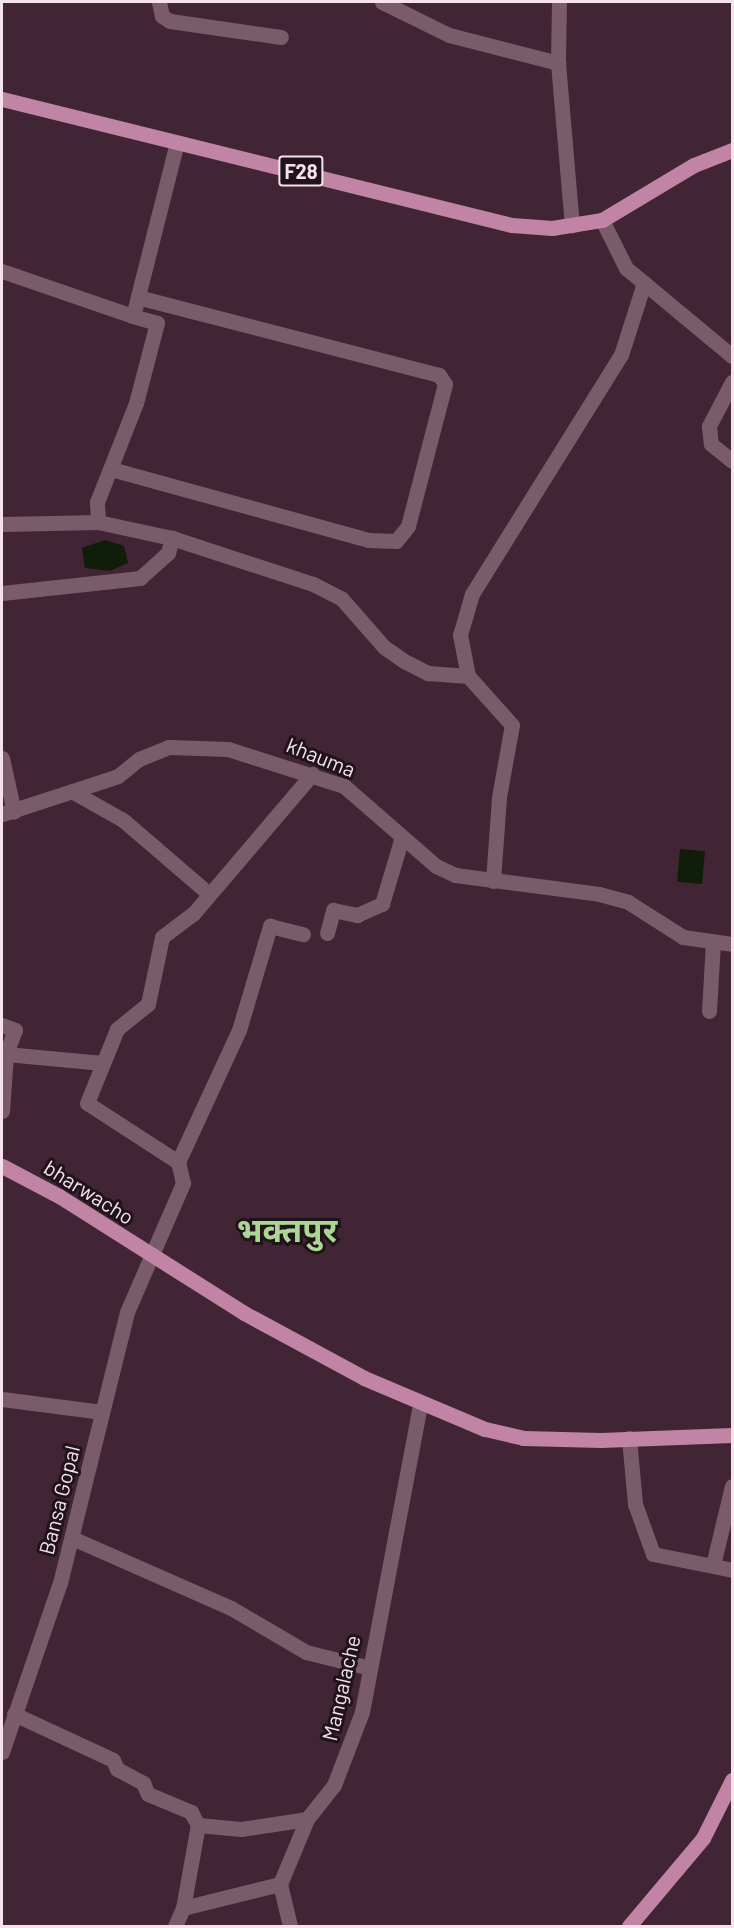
<!DOCTYPE html>
<meta charset="utf-8">
<style>
body{margin:0}
#map{position:relative;width:734px;height:1928px;overflow:hidden;background:#412534;font-family:Barlow,"Noto Sans Devanagari",sans-serif}
div>[style]{position:absolute}
[style*='--x']{left:calc(var(--x)*1px);top:calc(var(--y)*1px);width:calc(var(--w)*1px);rotate:calc(var(--a)*1deg)}
.water>*{inset:0;background:#101d08;transform-origin:0 0}
.minor>*{height:15px;margin:-7.5px;padding:0 7.5px;transform-origin:7.5px;border-radius:7.5px;background:#7a5b6a}
.major>*{height:15px;margin:-7.5px;padding:0 7.5px;transform-origin:7.5px;border-radius:7.5px;background:#c284a5}
span{translate:-50% -50%;white-space:nowrap;text-align:center;line-height:1.15;-webkit-text-stroke:6px #20131a;paint-order:stroke}
.shield-label span{padding:2px 4px;background:#20131a;border:2px solid;border-radius:4px;-webkit-text-stroke-width:0}
.shield-label{font-size:20px;color:#f6e2ec;font-weight:700}
.street-label{font-size:21px;color:#f6e2ec}
.town-label{font-size:33px;color:#abd694;font-weight:700}
.frame{position:absolute;inset:0;border:3px solid #f6e2ec;pointer-events:none}
</style>
<div id="map">
<div class="water">
<div style="clip-path:polygon(105px 540px,124px 546px,128px 563px,110px 571px,85px 568px,82px 548px)"></div>
<div style="left:680px;top:849px;width:25px;height:33px;rotate:5deg"></div>
</div>
<div class="minor">
<div style="--x:159;--y:2;--w:14;--a:78"></div>
<div style="--x:162;--y:16;--w:9;--a:32"></div>
<div style="--x:170;--y:21;--w:112;--a:8.2"></div>
<div style="--x:382;--y:2;--w:75;--a:26.2"></div>
<div style="--x:449;--y:35;--w:113;--a:14.4"></div>
<div style="--x:558;--y:63;--w:163;--a:85.1"></div>
<div style="--x:558;--y:63;--w:61;--a:-89.1"></div>
<div style="--x:602;--y:220;--w:54;--a:63.4"></div>
<div style="--x:626;--y:268;--w:138;--a:39.7"></div>
<div style="--x:2;--y:271;--w:139;--a:19"></div>
<div style="--x:732;--y:382;--w:50;--a:117.6"></div>
<div style="--x:709;--y:426;--w:18;--a:84"></div>
<div style="--x:711;--y:444;--w:27;--a:39"></div>
<div style="--x:111;--y:469;--w:267;--a:15.4"></div>
<div style="--x:368;--y:540;--w:28;--a:2"></div>
<div style="--x:396;--y:541;--w:19;--a:-51"></div>
<div style="--x:408;--y:526;--w:147;--a:-75.4"></div>
<div style="--x:445;--y:384;--w:11;--a:-124"></div>
<div style="--x:439;--y:375;--w:311;--a:-165.5"></div>
<div style="--x:98;--y:522;--w:76;--a:12.2"></div>
<div style="--x:172;--y:538;--w:148;--a:18.1"></div>
<div style="--x:313;--y:584;--w:31;--a:27"></div>
<div style="--x:341;--y:598;--w:65;--a:48.7"></div>
<div style="--x:384;--y:647;--w:24;--a:35"></div>
<div style="--x:404;--y:661;--w:27;--a:27"></div>
<div style="--x:428;--y:673;--w:40;--a:4.3"></div>
<div style="--x:2;--y:524;--w:96;--a:-1.2"></div>
<div style="--x:98;--y:522;--w:20;--a:-93"></div>
<div style="--x:97;--y:502;--w:106;--a:-68.5"></div>
<div style="--x:136;--y:403;--w:83;--a:-75.3"></div>
<div style="--x:157;--y:323;--w:25;--a:-164"></div>
<div style="--x:133;--y:316;--w:179;--a:-75.8"></div>
<div style="--x:2;--y:593;--w:139;--a:-6.2"></div>
<div style="--x:140;--y:578;--w:38;--a:-42"></div>
<div style="--x:168;--y:553;--w:16;--a:-75"></div>
<div style="--x:2;--y:758;--w:55;--a:77.5"></div>
<div style="--x:75;--y:793;--w:55;--a:29.4"></div>
<div style="--x:123;--y:820;--w:113;--a:40.7"></div>
<div style="--x:2;--y:814;--w:122;--a:-18.1"></div>
<div style="--x:118;--y:776;--w:27;--a:-39"></div>
<div style="--x:139;--y:759;--w:32;--a:-22"></div>
<div style="--x:169;--y:747;--w:59;--a:1.9"></div>
<div style="--x:228;--y:749;--w:122;--a:17.7"></div>
<div style="--x:344;--y:786;--w:122;--a:41"></div>
<div style="--x:436;--y:866;--w:21;--a:25"></div>
<div style="--x:455;--y:875;--w:145;--a:7.5"></div>
<div style="--x:599;--y:894;--w:30;--a:15"></div>
<div style="--x:628;--y:902;--w:65;--a:32.5"></div>
<div style="--x:683;--y:937;--w:49;--a:8.1"></div>
<div style="--x:493;--y:881;--w:84;--a:-85.9"></div>
<div style="--x:499;--y:797;--w:73;--a:-79.8"></div>
<div style="--x:512;--y:725;--w:66;--a:-131.9"></div>
<div style="--x:468;--y:676;--w:42;--a:-101"></div>
<div style="--x:460;--y:635;--w:43;--a:-73.7"></div>
<div style="--x:472;--y:594;--w:282;--a:-58.1"></div>
<div style="--x:621;--y:355;--w:76;--a:-72.3"></div>
<div style="--x:327;--y:933;--w:24;--a:-75"></div>
<div style="--x:333;--y:910;--w:25;--a:12"></div>
<div style="--x:357;--y:915;--w:27;--a:-24"></div>
<div style="--x:382;--y:904;--w:70;--a:-73.4"></div>
<div style="--x:709;--y:1011;--w:70;--a:-86.7"></div>
<div style="--x:2;--y:1025;--w:14;--a:21"></div>
<div style="--x:15;--y:1030;--w:26;--a:111"></div>
<div style="--x:6;--y:1054;--w:57;--a:94"></div>
<div style="--x:6;--y:1054;--w:97;--a:5.3"></div>
<div style="--x:178;--y:1162;--w:108;--a:-147"></div>
<div style="--x:87;--y:1103;--w:80;--a:-67.9"></div>
<div style="--x:117;--y:1029;--w:40;--a:-39"></div>
<div style="--x:148;--y:1004;--w:68;--a:-78.2"></div>
<div style="--x:162;--y:937;--w:39;--a:-37"></div>
<div style="--x:193;--y:914;--w:184;--a:-49.6"></div>
<div style="--x:2;--y:1399;--w:101;--a:7.4"></div>
<div style="--x:629;--y:1438;--w:66;--a:84.8"></div>
<div style="--x:635;--y:1504;--w:53;--a:70.2"></div>
<div style="--x:653;--y:1554;--w:81;--a:11.4"></div>
<div style="--x:72;--y:1538;--w:174;--a:23.8"></div>
<div style="--x:231;--y:1608;--w:87;--a:30.4"></div>
<div style="--x:306;--y:1652;--w:66;--a:14"></div>
<div style="--x:713;--y:1565;--w:81;--a:-76.5"></div>
<div style="--x:14;--y:1714;--w:109;--a:24.9"></div>
<div style="--x:113;--y:1760;--w:10;--a:66"></div>
<div style="--x:117;--y:1769;--w:30;--a:28"></div>
<div style="--x:143;--y:1783;--w:12;--a:66"></div>
<div style="--x:148;--y:1794;--w:47;--a:22.7"></div>
<div style="--x:191;--y:1812;--w:15;--a:62"></div>
<div style="--x:2;--y:1752;--w:179;--a:-71.1"></div>
<div style="--x:60;--y:1583;--w:279;--a:-76.1"></div>
<div style="--x:127;--y:1312;--w:141;--a:-66.5"></div>
<div style="--x:183;--y:1183;--w:22;--a:-103"></div>
<div style="--x:178;--y:1162;--w:145;--a:-65.2"></div>
<div style="--x:239;--y:1030;--w:109;--a:-73.4"></div>
<div style="--x:270;--y:926;--w:34;--a:14"></div>
<div style="--x:280;--y:1884;--w:43;--a:76.6"></div>
<div style="--x:183;--y:1908;--w:84;--a:-79.8"></div>
<div style="--x:198;--y:1825;--w:43;--a:5.3"></div>
<div style="--x:241;--y:1829;--w:67;--a:-8.6"></div>
<div style="--x:175;--y:1926;--w:20;--a:-66"></div>
<div style="--x:183;--y:1908;--w:100;--a:-13.9"></div>
<div style="--x:280;--y:1884;--w:70;--a:-67.4"></div>
<div style="--x:307;--y:1819;--w:43;--a:-51.5"></div>
<div style="--x:334;--y:1785;--w:78;--a:-69"></div>
<div style="--x:362;--y:1712;--w:313;--a:-79.3"></div>
</div>
<div class="major">
<div style="--x:2;--y:99;--w:525;--a:13.88"></div>
<div style="--x:512;--y:225;--w:40;--a:4.3"></div>
<div style="--x:552;--y:228;--w:51;--a:-9.1"></div>
<div style="--x:602;--y:220;--w:107;--a:-30.9"></div>
<div style="--x:694;--y:165;--w:41;--a:-21.5"></div>
<div style="--x:2;--y:1166;--w:64;--a:27.8"></div>
<div style="--x:59;--y:1196;--w:219;--a:32.3"></div>
<div style="--x:244;--y:1313;--w:136;--a:28.4"></div>
<div style="--x:364;--y:1378;--w:131;--a:22.9"></div>
<div style="--x:485;--y:1429;--w:39;--a:13"></div>
<div style="--x:523;--y:1438;--w:78;--a:1.5"></div>
<div style="--x:601;--y:1440;--w:131;--a:-2.2"></div>
<div style="--x:629;--y:1926;--w:115;--a:-49.9"></div>
<div style="--x:703;--y:1838;--w:65;--a:-63.4"></div>
</div>
<div class="shield-label">
<span style="left:301px;top:171px">F28</span>
</div>
<div class="street-label">
<span style="left:321px;top:757px;rotate:22deg">khauma</span>
<span style="left:89px;top:1192px;rotate:32deg">bharwacho</span>
<span style="left:59px;top:1500px;rotate:-76deg">Bansa Gopal</span>
<span style="left:341px;top:1688px;rotate:-77deg">Mangalache</span>
</div>
<div class="town-label">
<span style="left:287px;top:1230px">भक्तपुर</span>
</div>
<div class="frame"></div>
</div>
